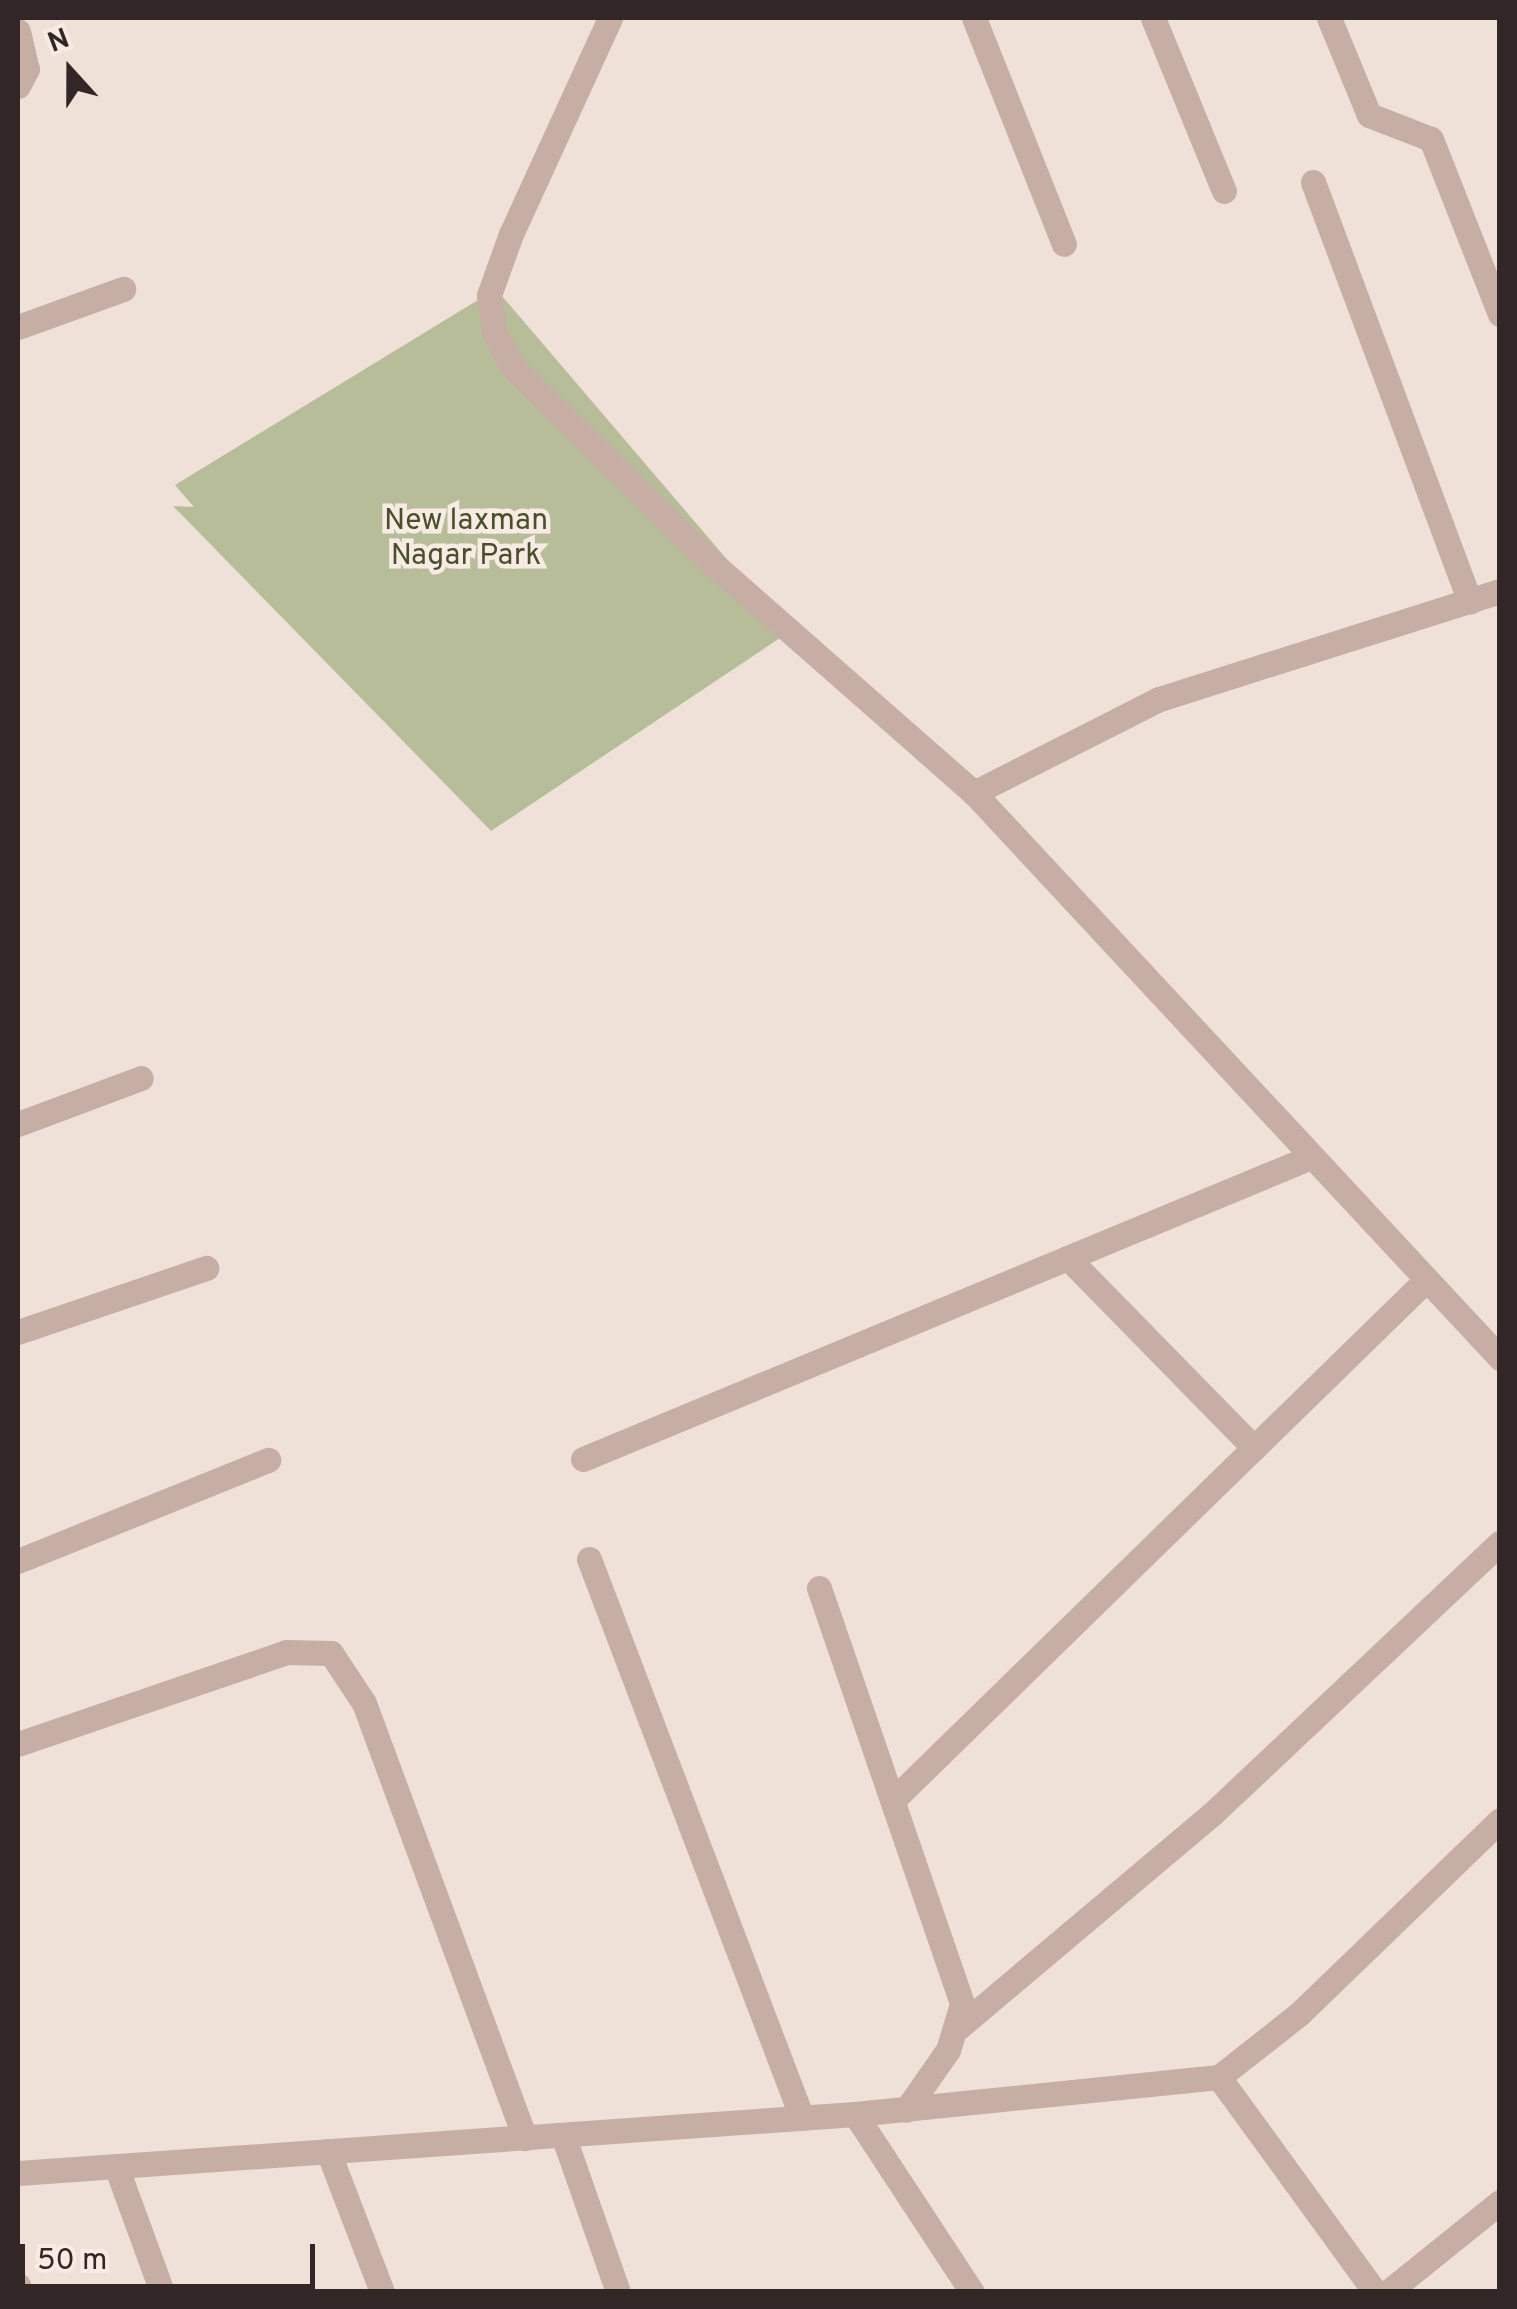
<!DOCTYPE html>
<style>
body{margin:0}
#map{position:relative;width:1517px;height:2309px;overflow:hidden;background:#efe0d8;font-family:Overpass,sans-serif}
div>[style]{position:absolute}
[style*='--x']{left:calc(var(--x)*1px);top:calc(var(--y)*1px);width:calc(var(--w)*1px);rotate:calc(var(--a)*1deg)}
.green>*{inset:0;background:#b8bd99}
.minor>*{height:25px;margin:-12.5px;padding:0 12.5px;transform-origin:12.5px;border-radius:12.5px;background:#c6aea5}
span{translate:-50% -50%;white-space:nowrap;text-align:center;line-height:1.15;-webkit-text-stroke:9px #f7ebe4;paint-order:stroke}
.park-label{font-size:30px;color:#494f2b}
.frame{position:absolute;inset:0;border:20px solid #322726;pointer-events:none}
.north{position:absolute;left:20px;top:20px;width:100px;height:100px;-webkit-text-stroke:8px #f7ebe4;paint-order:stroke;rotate:339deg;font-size:28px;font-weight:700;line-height:40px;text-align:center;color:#322726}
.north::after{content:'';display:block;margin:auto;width:35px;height:45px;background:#322726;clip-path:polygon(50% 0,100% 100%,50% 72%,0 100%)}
.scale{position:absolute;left:20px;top:2244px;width:295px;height:45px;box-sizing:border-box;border:5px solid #322726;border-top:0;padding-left:12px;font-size:30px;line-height:35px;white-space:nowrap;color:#322726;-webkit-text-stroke:8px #f7ebe4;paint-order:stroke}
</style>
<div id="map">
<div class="green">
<div style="clip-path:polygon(496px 289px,789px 632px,491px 831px,173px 506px,194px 507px,175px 485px)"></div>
</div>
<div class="minor">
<div style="--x:610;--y:18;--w:238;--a:114.6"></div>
<div style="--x:511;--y:234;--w:65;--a:109.8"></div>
<div style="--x:489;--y:295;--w:37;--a:82"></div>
<div style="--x:494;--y:332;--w:40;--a:62"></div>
<div style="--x:513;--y:367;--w:278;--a:44.6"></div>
<div style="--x:711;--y:562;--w:350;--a:41.3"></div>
<div style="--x:974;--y:18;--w:243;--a:68.3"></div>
<div style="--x:1153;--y:18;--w:187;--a:67.7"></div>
<div style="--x:1329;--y:18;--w:105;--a:67.6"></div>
<div style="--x:1369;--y:115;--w:66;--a:21.2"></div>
<div style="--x:1431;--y:139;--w:188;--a:68.5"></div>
<div style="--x:18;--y:31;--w:39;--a:77"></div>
<div style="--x:27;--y:69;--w:19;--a:118"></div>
<div style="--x:1313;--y:182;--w:448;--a:69.5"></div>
<div style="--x:18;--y:327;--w:112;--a:-19.9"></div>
<div style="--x:1500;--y:591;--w:358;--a:162.4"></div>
<div style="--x:1159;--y:699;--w:208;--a:153.1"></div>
<div style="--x:974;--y:793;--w:772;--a:47.05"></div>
<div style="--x:18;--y:1124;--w:131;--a:-20.5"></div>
<div style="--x:1068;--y:1258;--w:266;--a:45.6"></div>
<div style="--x:18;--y:1332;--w:199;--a:-18.8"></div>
<div style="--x:583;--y:1459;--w:788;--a:-22.53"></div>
<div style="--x:589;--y:1559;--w:598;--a:69.14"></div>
<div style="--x:18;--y:1561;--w:270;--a:-22"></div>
<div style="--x:819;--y:1588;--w:440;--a:71"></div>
<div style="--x:962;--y:2004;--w:48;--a:106.9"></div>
<div style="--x:948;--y:2050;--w:73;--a:125"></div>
<div style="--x:18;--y:1744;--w:283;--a:-18.9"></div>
<div style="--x:286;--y:1652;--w:45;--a:1.3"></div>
<div style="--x:331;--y:1653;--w:60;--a:56.6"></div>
<div style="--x:364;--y:1703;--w:464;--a:69.7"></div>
<div style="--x:893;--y:1800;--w:745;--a:-44.29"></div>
<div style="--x:959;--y:2027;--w:331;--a:-40.1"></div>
<div style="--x:1212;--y:1814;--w:395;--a:-43.3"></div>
<div style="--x:855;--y:2114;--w:213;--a:56.7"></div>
<div style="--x:563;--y:2135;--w:166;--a:70.7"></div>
<div style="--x:328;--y:2151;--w:151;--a:69"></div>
<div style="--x:116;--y:2166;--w:134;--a:69.9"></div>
<div style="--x:18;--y:2173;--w:839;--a:-4.03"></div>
<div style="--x:855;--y:2114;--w:366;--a:-5.8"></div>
<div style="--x:18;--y:2285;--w:7;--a:74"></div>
<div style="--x:1375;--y:2292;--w:266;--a:-126"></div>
<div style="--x:1219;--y:2077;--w:102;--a:-38.2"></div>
<div style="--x:1299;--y:2014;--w:279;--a:-44"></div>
<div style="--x:1388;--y:2292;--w:144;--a:-38.8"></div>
</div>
<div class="park-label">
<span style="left:466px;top:539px">New laxman<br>Nagar Park</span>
</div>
<div class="frame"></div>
<div class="north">N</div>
<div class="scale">50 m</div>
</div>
